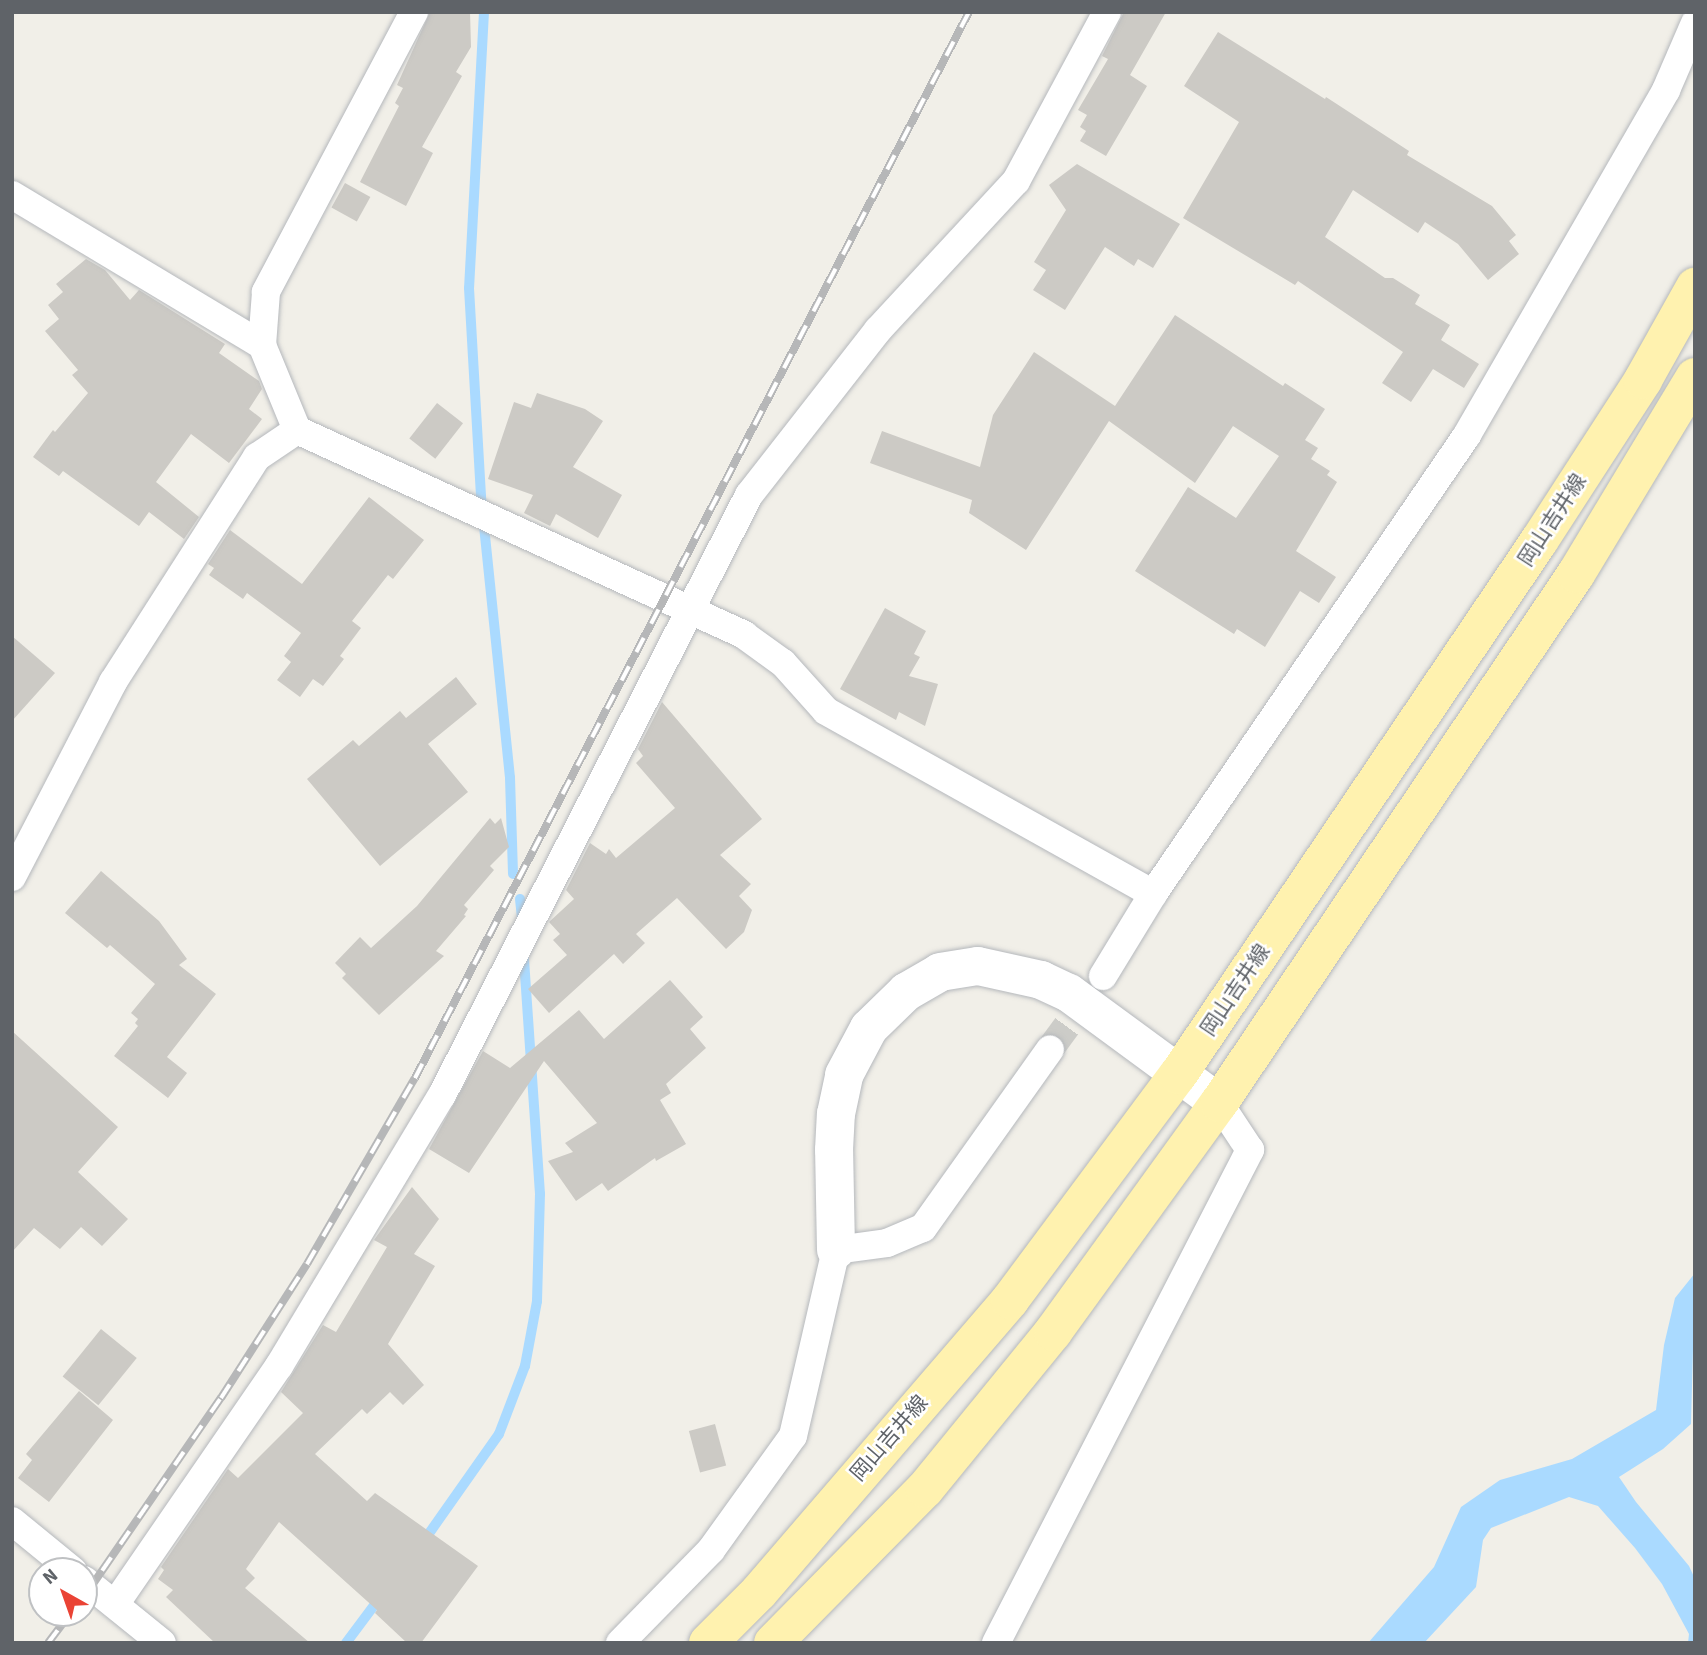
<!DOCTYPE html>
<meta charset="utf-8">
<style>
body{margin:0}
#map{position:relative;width:1707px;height:1655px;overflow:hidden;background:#f1efe8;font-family:"Source Sans 3","Noto Sans JP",sans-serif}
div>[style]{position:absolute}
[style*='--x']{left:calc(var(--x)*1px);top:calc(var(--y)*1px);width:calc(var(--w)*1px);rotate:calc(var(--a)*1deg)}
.water>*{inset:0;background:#aadaff}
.stream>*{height:10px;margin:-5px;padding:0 5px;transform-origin:5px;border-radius:5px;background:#aadaff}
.building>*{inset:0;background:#cccac5;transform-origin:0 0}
.street-tunnel>*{height:28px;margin-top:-14px;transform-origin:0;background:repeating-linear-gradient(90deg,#ccccc8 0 28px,transparent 0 42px)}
.roads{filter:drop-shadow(0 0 2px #b5b8bc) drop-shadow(0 0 2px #b5b8bc)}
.street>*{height:28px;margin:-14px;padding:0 14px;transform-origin:14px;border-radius:14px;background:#fff}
.secondary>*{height:38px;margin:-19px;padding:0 19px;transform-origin:19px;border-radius:19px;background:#fff}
.primary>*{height:38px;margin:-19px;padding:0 19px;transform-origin:19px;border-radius:19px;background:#fff2af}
.rail>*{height:8px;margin-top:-4px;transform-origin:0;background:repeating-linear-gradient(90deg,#fff 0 16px,#b6b7b8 0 32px);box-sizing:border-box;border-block:2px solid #b6b7b8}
span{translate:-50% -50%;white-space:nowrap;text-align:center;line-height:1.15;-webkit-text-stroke:5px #fff;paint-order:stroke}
.street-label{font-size:21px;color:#5f6368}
.frame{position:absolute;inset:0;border:14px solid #5f6368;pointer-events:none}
.north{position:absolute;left:28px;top:1557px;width:70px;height:70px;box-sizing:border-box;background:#fff;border:2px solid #bfc1c3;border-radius:50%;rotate:320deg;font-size:19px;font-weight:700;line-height:28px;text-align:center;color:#5f6368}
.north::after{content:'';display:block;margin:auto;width:24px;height:32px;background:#ea4335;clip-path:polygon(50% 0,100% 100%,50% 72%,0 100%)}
</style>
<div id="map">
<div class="water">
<div style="clip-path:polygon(1695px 1273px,1691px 1424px,1663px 1449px,1619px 1477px,1636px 1502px,1689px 1566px,1695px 1579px,1695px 1643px,1688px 1643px,1689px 1634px,1662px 1584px,1635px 1548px,1598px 1506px,1569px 1497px,1491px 1528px,1483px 1540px,1476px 1587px,1424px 1643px,1368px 1643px,1434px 1567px,1461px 1507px,1500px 1480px,1572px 1459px,1656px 1410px,1664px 1345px,1675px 1298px)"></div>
</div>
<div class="stream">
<div style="--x:484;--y:12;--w:276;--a:93.1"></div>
<div style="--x:469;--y:288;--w:209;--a:86.7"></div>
<div style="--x:481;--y:497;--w:282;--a:84.1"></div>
<div style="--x:510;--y:778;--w:96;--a:88.2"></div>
<div style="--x:520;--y:899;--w:20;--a:84"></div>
<div style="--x:423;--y:1542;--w:132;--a:-54.9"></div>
<div style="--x:499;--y:1434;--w:73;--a:-69.1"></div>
<div style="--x:525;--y:1366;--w:66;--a:-79.5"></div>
<div style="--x:537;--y:1301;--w:107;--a:-88.4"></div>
<div style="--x:540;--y:1194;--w:235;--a:-93.9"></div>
<div style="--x:346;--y:1643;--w:59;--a:-53.3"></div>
</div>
<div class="building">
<div style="clip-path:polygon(430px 12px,470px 12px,471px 47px,456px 72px,462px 76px,422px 147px,433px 153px,406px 206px,360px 182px,399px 106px,395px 103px,403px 88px,397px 85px)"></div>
<div style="clip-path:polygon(1124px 12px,1166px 12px,1130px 75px,1147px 86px,1106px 156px,1080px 141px,1086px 131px,1080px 127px,1087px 115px,1078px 110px,1108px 59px,1102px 56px)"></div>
<div style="clip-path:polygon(1218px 32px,1325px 99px,1326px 97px,1409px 151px,1407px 155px,1492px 206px,1516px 235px,1509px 241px,1519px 254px,1488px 280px,1458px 244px,1425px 222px,1418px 233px,1353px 190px,1325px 237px,1385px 278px,1393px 278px,1420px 295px,1415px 304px,1450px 325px,1441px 340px,1479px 364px,1464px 388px,1433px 369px,1411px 402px,1382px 383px,1403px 352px,1298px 281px,1295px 285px,1183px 218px,1239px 122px,1184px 86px)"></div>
<div style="clip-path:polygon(1077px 164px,1180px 224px,1153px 268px,1138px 259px,1134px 266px,1105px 247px,1065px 310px,1033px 290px,1046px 270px,1034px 262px,1066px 210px,1049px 185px)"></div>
<div style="left:345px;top:183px;width:29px;height:28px;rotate:29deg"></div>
<div style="clip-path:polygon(86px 259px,105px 270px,130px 300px,139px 290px,225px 344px,219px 353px,259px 381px,262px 389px,249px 409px,262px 419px,229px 463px,191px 434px,156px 482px,199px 517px,184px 539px,149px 512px,139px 526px,63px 471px,59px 476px,33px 457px,53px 430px,55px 432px,88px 393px,72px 375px,78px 370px,45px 331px,59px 319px,48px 305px,63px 292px,56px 284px)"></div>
<div style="clip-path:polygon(1175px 315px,1283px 386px,1285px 383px,1325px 409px,1305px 440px,1318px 448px,1311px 459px,1330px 471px,1327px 475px,1337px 482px,1296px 551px,1336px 577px,1319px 603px,1300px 591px,1265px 647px,1237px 629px,1234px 634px,1135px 571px,1188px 487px,1236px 518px,1279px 456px,1233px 426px,1195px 483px,1109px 421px,1026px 550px,969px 513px,972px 500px,870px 463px,882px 431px,980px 467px,993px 415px,1034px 352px,1115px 406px)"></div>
<div style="clip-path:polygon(537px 393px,585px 409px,603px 421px,573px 467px,622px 495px,598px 538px,556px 514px,550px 526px,524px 513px,533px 495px,488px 479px,514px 402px,531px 408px)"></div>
<div style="left:437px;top:403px;width:33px;height:45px;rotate:38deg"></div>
<div style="clip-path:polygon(369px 497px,424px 540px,393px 579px,388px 575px,352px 621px,361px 628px,340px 656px,344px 659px,323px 686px,313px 679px,300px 697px,277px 680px,291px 662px,284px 656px,301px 633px,247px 593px,243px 599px,209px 575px,214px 568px,208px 564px,230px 530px,302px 584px)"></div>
<div style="clip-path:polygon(885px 608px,926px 631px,914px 654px,920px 657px,909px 676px,938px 684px,925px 726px,899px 712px,896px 720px,840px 689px)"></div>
<div style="clip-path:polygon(12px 636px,55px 673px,12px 721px)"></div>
<div style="clip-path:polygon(456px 677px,477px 704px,428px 744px,468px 792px,380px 866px,307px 779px,353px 740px,359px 746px,400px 711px,406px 718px)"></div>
<div style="clip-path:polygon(662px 702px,762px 819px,720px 855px,751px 884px,739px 896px,752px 910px,744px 932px,726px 949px,677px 898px,636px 934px,645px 943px,623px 964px,614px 954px,549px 1013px,528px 989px,567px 955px,553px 940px,560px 934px,549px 922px,574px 899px,566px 890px,590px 843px,606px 854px,609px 849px,616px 858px,675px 808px,636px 763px,643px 756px,638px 749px)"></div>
<div style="clip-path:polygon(490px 818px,495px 824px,501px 818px,509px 847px,490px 866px,494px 870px,464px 905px,468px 909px,464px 915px,466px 916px,436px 951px,444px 956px,379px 1015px,342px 978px,346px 974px,335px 963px,360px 937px,371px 948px,417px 906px)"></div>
<div style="clip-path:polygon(101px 871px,159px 921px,187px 959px,179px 965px,216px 994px,167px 1057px,187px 1073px,168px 1098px,114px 1056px,138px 1026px,135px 1023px,138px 1019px,131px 1013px,155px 984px,110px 945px,107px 948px,65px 913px)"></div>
<div style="clip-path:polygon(670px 980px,703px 1017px,690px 1029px,706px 1048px,666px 1084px,671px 1093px,660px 1100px,686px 1144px,656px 1161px,655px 1158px,608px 1191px,602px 1183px,576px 1201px,548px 1161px,573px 1152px,565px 1143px,597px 1123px,544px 1061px,469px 1173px,429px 1149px,483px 1051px,510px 1068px,579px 1010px,604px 1039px)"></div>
<div style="clip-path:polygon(12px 1031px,118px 1127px,78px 1172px,128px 1219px,102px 1246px,81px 1227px,60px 1249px,34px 1228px,12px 1252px)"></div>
<div style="clip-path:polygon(412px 1187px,439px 1219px,414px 1254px,435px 1266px,388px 1344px,424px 1385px,403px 1405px,390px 1392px,367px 1414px,362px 1409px,315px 1454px,367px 1501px,375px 1493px,478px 1566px,421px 1643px,407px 1643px,375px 1613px,377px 1610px,279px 1522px,246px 1569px,255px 1578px,245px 1588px,310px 1643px,215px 1643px,166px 1597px,173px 1590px,158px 1579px,164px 1570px,161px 1567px,228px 1469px,238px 1478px,303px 1413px,281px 1392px,323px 1325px,336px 1332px,387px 1247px,374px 1240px)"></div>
<div style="left:101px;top:1329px;width:46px;height:61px;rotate:39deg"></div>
<div style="clip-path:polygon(79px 1391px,113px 1420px,49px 1502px,18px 1478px,32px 1460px,26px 1454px)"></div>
<div style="left:715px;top:1424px;width:43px;height:27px;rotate:75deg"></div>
</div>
<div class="street-tunnel">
<div style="--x:1050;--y:1049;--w:74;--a:-53.7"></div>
</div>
<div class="roads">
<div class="street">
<div style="--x:414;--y:12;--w:317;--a:117.9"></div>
<div style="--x:266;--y:292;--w:53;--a:94.3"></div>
<div style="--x:262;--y:345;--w:92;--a:67.6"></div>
<div style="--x:297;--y:430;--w:492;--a:24.6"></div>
<div style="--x:744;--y:635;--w:48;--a:35.7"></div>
<div style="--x:783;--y:663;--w:64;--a:48.1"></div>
<div style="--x:826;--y:711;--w:375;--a:29.2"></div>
<div style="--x:12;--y:195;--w:292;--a:31"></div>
<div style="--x:12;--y:877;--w:220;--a:-62.6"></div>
<div style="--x:113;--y:682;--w:267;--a:-57.4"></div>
<div style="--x:257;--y:457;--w:48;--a:-34"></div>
<div style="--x:1103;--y:976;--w:96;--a:-58.6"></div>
<div style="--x:1153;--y:894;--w:556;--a:-55.62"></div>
<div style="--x:1467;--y:435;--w:398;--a:-60"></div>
<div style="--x:1666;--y:90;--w:73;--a:-66.6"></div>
<div style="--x:12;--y:1521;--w:79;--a:39.3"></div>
<div style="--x:84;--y:1580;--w:100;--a:38.9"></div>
<div style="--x:116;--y:1603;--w:288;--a:-55.5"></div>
<div style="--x:279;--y:1366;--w:316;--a:-59"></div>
<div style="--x:442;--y:1095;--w:674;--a:-62.9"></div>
<div style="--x:749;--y:495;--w:209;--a:-52"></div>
<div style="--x:878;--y:330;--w:203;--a:-47.2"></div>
<div style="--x:1016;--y:181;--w:192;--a:-61.7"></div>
<div style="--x:620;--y:1643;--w:130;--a:-45.6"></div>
<div style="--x:711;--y:1550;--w:140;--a:-54.3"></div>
<div style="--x:793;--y:1436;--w:191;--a:-77"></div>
<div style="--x:836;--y:1250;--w:51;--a:-7.8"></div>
<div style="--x:887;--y:1243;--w:39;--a:-23"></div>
<div style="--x:923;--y:1228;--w:219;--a:-54.6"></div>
<div style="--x:996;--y:1643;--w:555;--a:-62.74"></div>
<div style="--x:1250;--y:1150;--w:56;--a:-123.4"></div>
</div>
<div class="secondary">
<div style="--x:836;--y:1250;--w:100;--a:-91.1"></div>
<div style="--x:834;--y:1150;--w:36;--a:-87"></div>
<div style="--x:836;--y:1114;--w:40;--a:-78"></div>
<div style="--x:844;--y:1075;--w:53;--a:-62"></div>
<div style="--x:869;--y:1028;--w:52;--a:-44.2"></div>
<div style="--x:906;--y:992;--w:39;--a:-30"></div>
<div style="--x:940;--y:972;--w:38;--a:-9"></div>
<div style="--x:978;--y:966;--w:65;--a:12.5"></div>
<div style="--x:1041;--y:980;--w:31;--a:25"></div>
<div style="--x:1069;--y:993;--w:186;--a:36.3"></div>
</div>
<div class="primary">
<div style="--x:708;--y:1643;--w:72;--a:-45"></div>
<div style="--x:759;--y:1592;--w:385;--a:-49.3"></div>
<div style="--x:1010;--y:1300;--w:281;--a:-53.3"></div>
<div style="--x:1178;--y:1075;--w:645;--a:-55.94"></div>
<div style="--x:1539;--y:541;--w:192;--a:-57.1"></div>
<div style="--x:1643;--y:380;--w:107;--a:-60.8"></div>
<div style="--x:773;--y:1643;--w:216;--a:-45.4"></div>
<div style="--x:925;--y:1489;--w:203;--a:-50.8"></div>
<div style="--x:1053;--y:1332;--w:283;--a:-54.1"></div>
<div style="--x:1219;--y:1103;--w:638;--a:-55.99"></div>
<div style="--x:1576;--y:574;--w:230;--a:-58.9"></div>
</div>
</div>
<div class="rail">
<div style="--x:84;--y:1597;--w:242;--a:-55.5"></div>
<div style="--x:221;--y:1398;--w:159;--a:-57.3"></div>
<div style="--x:307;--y:1264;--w:215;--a:-59.9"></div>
<div style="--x:415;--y:1078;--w:1201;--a:-62.54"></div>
<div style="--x:48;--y:1643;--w:38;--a:-53"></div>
</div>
<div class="street-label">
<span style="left:1552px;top:520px;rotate:-57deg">岡山吉井線</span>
<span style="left:1235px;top:990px;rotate:-56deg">岡山吉井線</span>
<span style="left:889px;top:1438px;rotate:-49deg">岡山吉井線</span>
</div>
<div class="frame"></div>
<div class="north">N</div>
</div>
